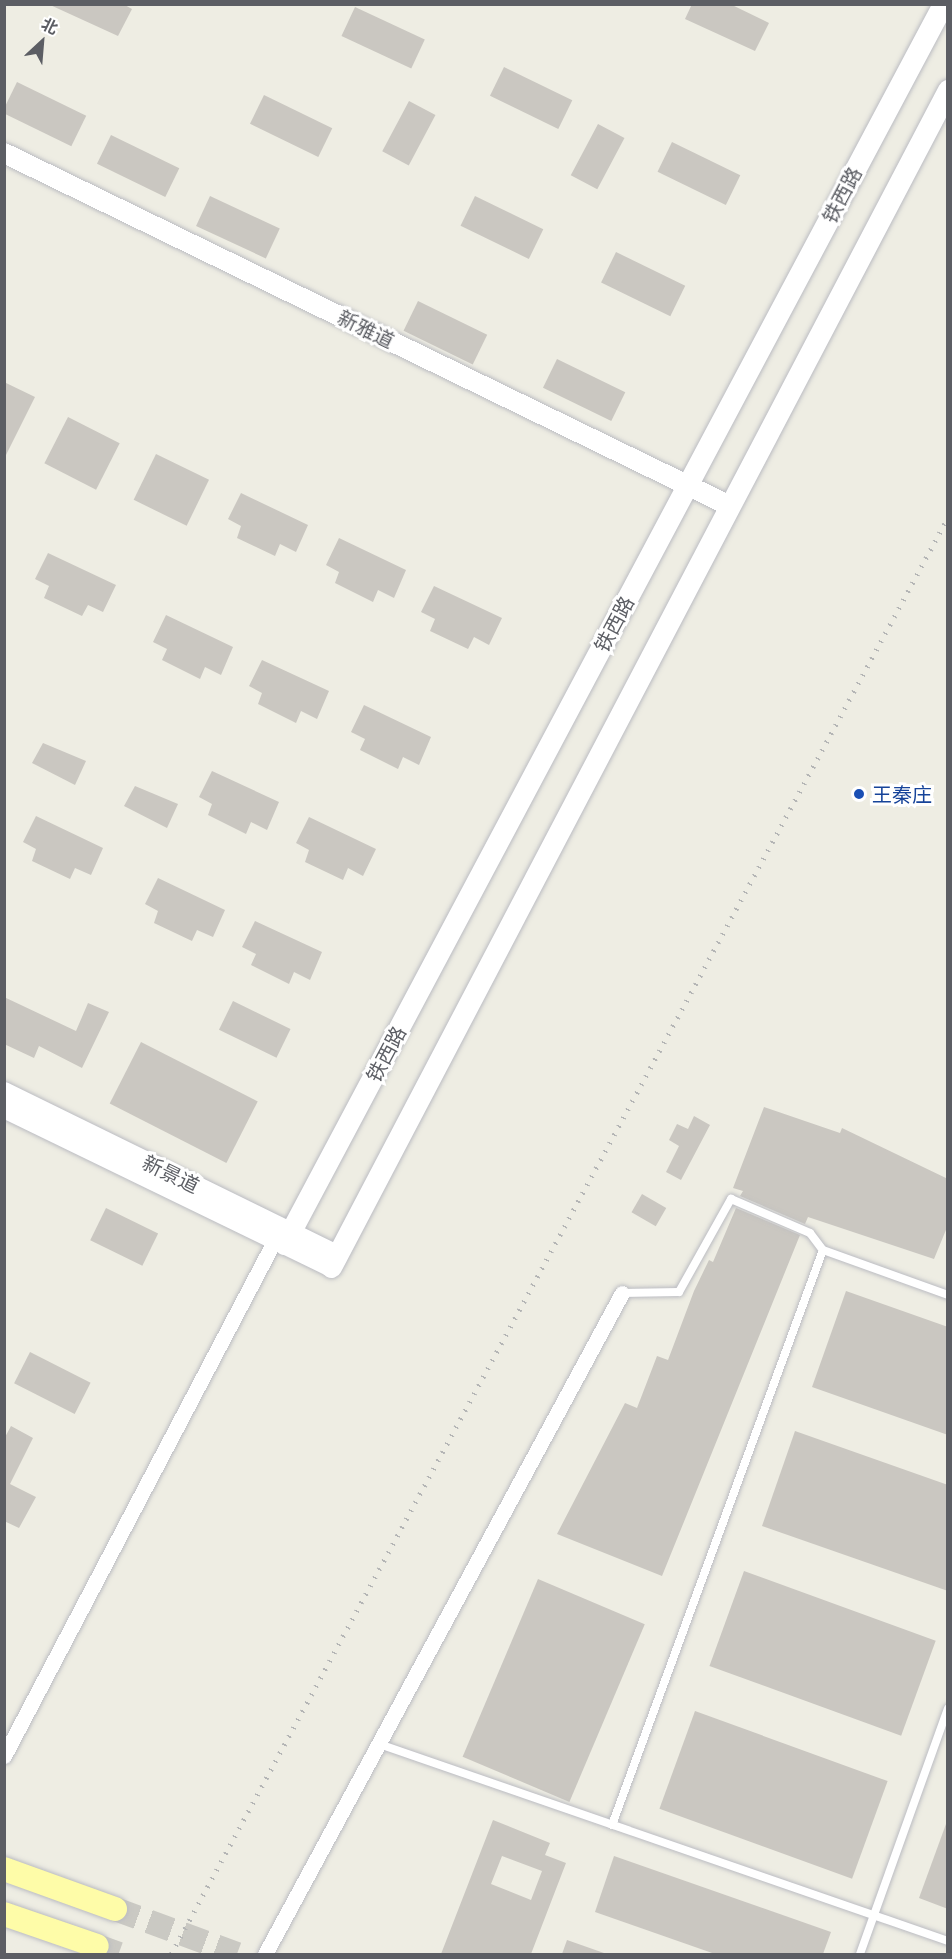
<!DOCTYPE html>
<meta charset="utf-8">
<style>
body{margin:0}
#map{position:relative;width:952px;height:1959px;overflow:hidden;background:#eeede3;font-family:Barlow,"Noto Sans SC",sans-serif}
div>[style]{position:absolute}
[style*='--x']{left:calc(var(--x)*1px);top:calc(var(--y)*1px);width:calc(var(--w)*1px);rotate:calc(var(--a)*1deg)}
.building>*{inset:0;background:#cac7c1;transform-origin:0 0}
.primary-tunnel>*{height:24px;margin-top:-12px;transform-origin:0;background:repeating-linear-gradient(90deg,#cac9c3 0 24px,transparent 0 36px)}
.roads{filter:drop-shadow(0 0 2px #bbbcc2) drop-shadow(0 0 2px #bbbcc2)}
.service>*{height:8px;margin:-4px;padding:0 4px;transform-origin:4px;border-radius:4px;background:#fff}
.minor>*{height:15px;margin:-7.5px;padding:0 7.5px;transform-origin:7.5px;border-radius:7.5px;background:#fff}
.tertiary>*{height:20px;margin:-10px;padding:0 10px;transform-origin:10px;border-radius:10px;background:#fff}
.secondary>*{height:21px;margin:-10.5px;padding:0 10.5px;transform-origin:10.5px;border-radius:10.5px;background:#fff}
.primary>*{height:24px;margin:-12px;padding:0 12px;transform-origin:12px;border-radius:12px;background:#fefca8}
.rail>*{height:4.5px;margin-top:-2.25px;transform-origin:0;background:repeating-linear-gradient(90deg,#b4b5b5 0 1.5px,transparent 0 9.5px)}
.dots>*{width:16px;height:16px;translate:-50% -50%;box-sizing:border-box;border:3px solid #fff;border-radius:50%}
span{translate:-50% -50%;white-space:nowrap;text-align:center;line-height:1.15;-webkit-text-stroke:6px #fff;paint-order:stroke}
.street-label{font-size:20px;color:#5c5e64}
.transit-label{font-size:20px;color:#164399}
.left{translate:0 -50%;text-align:left}
.frame{position:absolute;inset:0;border:6px solid #5c5e64;pointer-events:none}
.north{position:absolute;left:12px;top:12px;width:60px;height:60px;-webkit-text-stroke:4px #fff;paint-order:stroke;rotate:26deg;font-size:16px;font-weight:700;line-height:24px;text-align:center;color:#5c5e64}
.north::after{content:'';display:block;margin:auto;width:21px;height:27px;background:#5c5e64;clip-path:polygon(50% 0,100% 100%,50% 72%,0 100%)}
</style>
<div id="map">
<div class="building">
<div style="clip-path:polygon(48px 4px,123px 4px,132px 9px,118px 36px)"></div>
<div style="clip-path:polygon(692px 4px,730px 4px,769px 23px,755px 51px,685px 19px)"></div>
<div style="left:355px;top:7px;width:77px;height:32px;rotate:25deg"></div>
<div style="left:504px;top:67px;width:76px;height:32px;rotate:26deg"></div>
<div style="left:17px;top:82px;width:77px;height:34px;rotate:26deg"></div>
<div style="left:264px;top:95px;width:76px;height:32px;rotate:26deg"></div>
<div style="left:409px;top:101px;width:30px;height:57px;rotate:28deg"></div>
<div style="left:598px;top:124px;width:30px;height:58px;rotate:28deg"></div>
<div style="left:111px;top:135px;width:76px;height:32px;rotate:26deg"></div>
<div style="left:672px;top:142px;width:76px;height:33px;rotate:26deg"></div>
<div style="left:210px;top:196px;width:77px;height:33px;rotate:25deg"></div>
<div style="left:475px;top:196px;width:76px;height:33px;rotate:26deg"></div>
<div style="left:616px;top:252px;width:77px;height:34px;rotate:26deg"></div>
<div style="left:418px;top:301px;width:77px;height:33px;rotate:26deg"></div>
<div style="left:557px;top:359px;width:76px;height:32px;rotate:26deg"></div>
<div style="clip-path:polygon(4px 382px,35px 397px,4px 459px)"></div>
<div style="left:68px;top:417px;width:58px;height:52px;rotate:27deg"></div>
<div style="left:156px;top:454px;width:59px;height:51px;rotate:26deg"></div>
<div style="clip-path:polygon(241px 493px,308px 525px,296px 552px,280px 544px,275px 556px,237px 538px,241px 526px,228px 519px)"></div>
<div style="clip-path:polygon(339px 538px,406px 570px,394px 598px,378px 590px,373px 602px,335px 583px,339px 572px,326px 565px)"></div>
<div style="clip-path:polygon(48px 553px,116px 585px,103px 612px,88px 605px,82px 616px,44px 598px,49px 586px,35px 579px)"></div>
<div style="clip-path:polygon(434px 586px,502px 618px,489px 645px,474px 637px,468px 649px,430px 631px,435px 619px,421px 612px)"></div>
<div style="clip-path:polygon(166px 615px,233px 647px,221px 675px,205px 667px,200px 679px,162px 660px,167px 649px,153px 642px)"></div>
<div style="clip-path:polygon(262px 660px,329px 691px,317px 719px,301px 711px,296px 723px,258px 704px,262px 693px,249px 686px)"></div>
<div style="clip-path:polygon(364px 705px,431px 737px,419px 765px,403px 757px,398px 769px,360px 750px,365px 739px,351px 732px)"></div>
<div style="clip-path:polygon(43px 743px,86px 761px,75px 785px,32px 763px)"></div>
<div style="clip-path:polygon(212px 771px,279px 802px,267px 830px,251px 822px,246px 834px,208px 815px,212px 804px,199px 797px)"></div>
<div style="clip-path:polygon(135px 786px,178px 804px,167px 828px,124px 806px)"></div>
<div style="clip-path:polygon(36px 816px,103px 848px,91px 875px,75px 868px,70px 879px,32px 861px,36px 849px,23px 842px)"></div>
<div style="clip-path:polygon(309px 817px,376px 849px,363px 876px,348px 868px,343px 880px,305px 862px,309px 850px,296px 843px)"></div>
<div style="clip-path:polygon(158px 878px,225px 910px,213px 937px,197px 930px,192px 941px,154px 923px,158px 911px,145px 904px)"></div>
<div style="clip-path:polygon(255px 921px,322px 952px,310px 980px,294px 972px,289px 984px,251px 965px,256px 954px,242px 947px)"></div>
<div style="clip-path:polygon(4px 997px,76px 1031px,88px 1003px,109px 1012px,82px 1068px,39px 1046px,34px 1058px,4px 1044px)"></div>
<div style="left:233px;top:1001px;width:64px;height:32px;rotate:26deg"></div>
<div style="left:141px;top:1042px;width:131px;height:69px;rotate:27deg"></div>
<div style="clip-path:polygon(764px 1107px,840px 1133px,842px 1128px,948px 1179px,948px 1225px,934px 1259px,808px 1217px,805px 1224px,740px 1196px,743px 1191px,733px 1188px)"></div>
<div style="clip-path:polygon(694px 1116px,710px 1125px,681px 1180px,666px 1172px,679px 1146px,669px 1140px,677px 1124px,688px 1129px)"></div>
<div style="left:642px;top:1194px;width:28px;height:21px;rotate:30deg"></div>
<div style="left:106px;top:1208px;width:58px;height:36px;rotate:26deg"></div>
<div style="clip-path:polygon(736px 1208px,800px 1235px,662px 1576px,557px 1534px,625px 1403px,637px 1408px,657px 1356px,668px 1360px,694px 1291px,709px 1260px,713px 1262px)"></div>
<div style="clip-path:polygon(846px 1291px,948px 1327px,948px 1435px,812px 1387px)"></div>
<div style="left:30px;top:1352px;width:68px;height:35px;rotate:27deg"></div>
<div style="clip-path:polygon(11px 1426px,33px 1438px,10px 1484px,36px 1497px,19px 1528px,4px 1521px,4px 1439px)"></div>
<div style="clip-path:polygon(795px 1431px,948px 1485px,948px 1591px,762px 1526px)"></div>
<div style="left:744px;top:1571px;width:204px;height:101px;rotate:20deg"></div>
<div style="left:538px;top:1579px;width:116px;height:193px;rotate:23deg"></div>
<div style="left:695px;top:1711px;width:205px;height:104px;rotate:20deg"></div>
<div style="clip-path:polygon(evenodd,493px 1820px,550px 1843px,545px 1855px,566px 1863px,531px 1954px,441px 1954px,493px 1820px,502px 1856px,542px 1871px,531px 1900px,491px 1884px,502px 1856px)"></div>
<div style="clip-path:polygon(946px 1824px,948px 1824px,948px 1909px,919px 1898px)"></div>
<div style="clip-path:polygon(614px 1856px,831px 1932px,823px 1954px,715px 1954px,595px 1912px)"></div>
<div style="clip-path:polygon(567px 1940px,604px 1953px,603px 1954px,562px 1954px)"></div>
</div>
<div class="primary-tunnel">
<div style="--x:115;--y:1909;--w:130;--a:20.2"></div>
<div style="--x:97;--y:1946;--w:23;--a:20"></div>
</div>
<div class="roads">
<div class="service">
<div style="--x:622;--y:1293;--w:57;--a:-1"></div>
<div style="--x:679;--y:1292;--w:107;--a:-60.8"></div>
<div style="--x:731;--y:1199;--w:86;--a:23.3"></div>
<div style="--x:810;--y:1233;--w:21;--a:53"></div>
<div style="--x:823;--y:1250;--w:133;--a:19.8"></div>
<div style="--x:382;--y:1745;--w:599;--a:19.1"></div>
<div style="--x:612;--y:1825;--w:612;--a:-69.85"></div>
<div style="--x:860;--y:1954;--w:261;--a:-70.3"></div>
</div>
<div class="minor">
<div style="--x:4;--y:1756;--w:594;--a:-62.31"></div>
<div style="--x:265;--y:1954;--w:751;--a:-61.63"></div>
</div>
<div class="tertiary">
<div style="--x:4;--y:153;--w:805;--a:25.93"></div>
<div style="--x:4;--y:1092;--w:371;--a:26.1"></div>
<div style="--x:4;--y:1108;--w:364;--a:25.9"></div>
</div>
<div class="secondary">
<div style="--x:284;--y:1244;--w:1404;--a:-62.01"></div>
<div style="--x:331;--y:1267;--w:1329;--a:-62.34"></div>
</div>
<div class="primary">
<div style="--x:4;--y:1869;--w:118;--a:19.8"></div>
<div style="--x:4;--y:1914;--w:98;--a:19"></div>
</div>
</div>
<div class="rail">
<div style="--x:171;--y:1954;--w:1634;--a:-61.6"></div>
</div>
<div class="dots">
<div style="left:859px;top:794px;background:#1a4fb4"></div>
</div>
<div class="street-label">
<span style="left:842px;top:195px;rotate:-62deg">铁西路</span>
<span style="left:366px;top:329px;rotate:26deg">新雅道</span>
<span style="left:614px;top:624px;rotate:-62deg">铁西路</span>
<span style="left:386px;top:1054px;rotate:-62deg">铁西路</span>
<span style="left:171px;top:1174px;rotate:26deg">新景道</span>
</div>
<div class="transit-label">
<span class="left" style="left:872px;top:794px">王秦庄</span>
</div>
<div class="frame"></div>
<div class="north">北</div>
</div>
